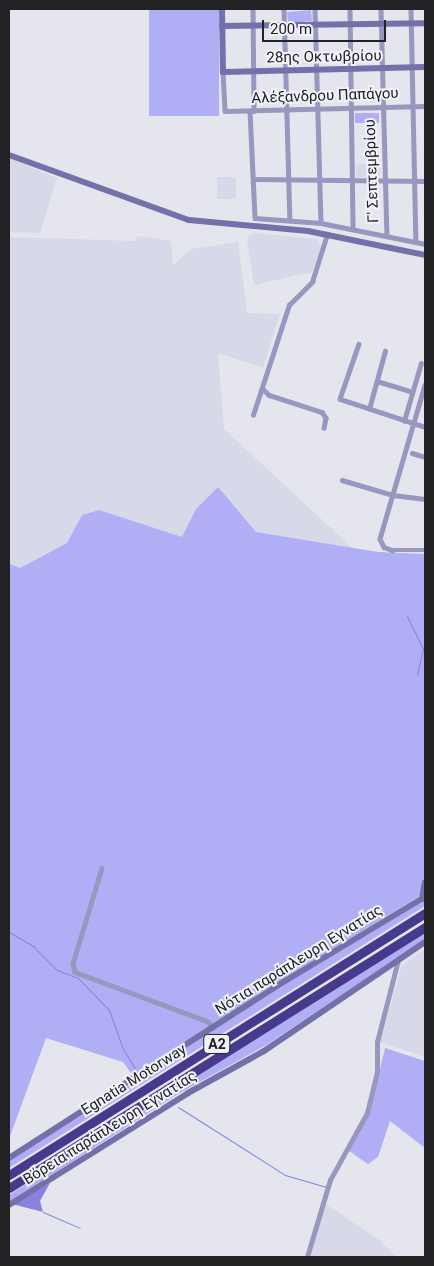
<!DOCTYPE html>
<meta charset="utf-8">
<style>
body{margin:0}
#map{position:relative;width:434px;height:1266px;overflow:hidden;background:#e5e5ed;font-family:Roboto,sans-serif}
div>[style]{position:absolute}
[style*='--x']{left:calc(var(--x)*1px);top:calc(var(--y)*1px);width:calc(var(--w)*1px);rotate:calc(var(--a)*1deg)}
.built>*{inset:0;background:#d8d9e8;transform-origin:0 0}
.green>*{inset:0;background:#b0aef5;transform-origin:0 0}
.water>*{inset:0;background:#8882db}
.stream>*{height:1px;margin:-0.5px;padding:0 0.5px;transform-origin:0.5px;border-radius:0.5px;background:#8882db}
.street>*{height:4.5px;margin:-2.25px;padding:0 2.25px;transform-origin:2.25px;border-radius:2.25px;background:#9797bf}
.secondary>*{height:6px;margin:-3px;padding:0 3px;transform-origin:3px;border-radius:3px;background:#7370aa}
.highway>*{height:9px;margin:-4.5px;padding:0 4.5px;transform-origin:4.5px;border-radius:4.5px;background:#453a8b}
span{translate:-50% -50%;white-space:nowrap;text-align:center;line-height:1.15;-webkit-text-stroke:4px #f2f2fa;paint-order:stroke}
.shield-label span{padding:1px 4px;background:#f2f2fa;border:1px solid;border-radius:4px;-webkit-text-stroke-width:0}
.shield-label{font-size:14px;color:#222224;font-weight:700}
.street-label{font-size:15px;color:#222224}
.frame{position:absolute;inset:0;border:10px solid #222224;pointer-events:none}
.scale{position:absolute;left:262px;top:20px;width:124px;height:22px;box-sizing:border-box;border:2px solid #222224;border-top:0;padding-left:6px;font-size:15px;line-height:18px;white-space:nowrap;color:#222224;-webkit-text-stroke:4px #f2f2fa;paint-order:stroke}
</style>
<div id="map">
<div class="built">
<div style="clip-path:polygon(9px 158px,57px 178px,40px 233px,9px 232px)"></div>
<div style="left:356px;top:164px;width:24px;height:13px"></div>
<div style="left:217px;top:177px;width:19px;height:22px"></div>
<div style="clip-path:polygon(255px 233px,316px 239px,321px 246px,312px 272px,254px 285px,247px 240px,249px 235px)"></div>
<div style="clip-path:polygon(137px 236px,171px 241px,173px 265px,191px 249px,238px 242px,247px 313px,280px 314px,263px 368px,218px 353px,224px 429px,383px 576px,9px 827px,9px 237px,135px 241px)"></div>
<div style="clip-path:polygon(425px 949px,425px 1057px,380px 1042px,402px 965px)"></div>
<div style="clip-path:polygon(326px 1204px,378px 1239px,397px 1257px,310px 1257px)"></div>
</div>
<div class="green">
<div style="left:149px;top:9px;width:70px;height:107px"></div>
<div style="left:311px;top:10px;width:11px;height:24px;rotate:85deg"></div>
<div style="left:355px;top:113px;width:24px;height:10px"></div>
<div style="clip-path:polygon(218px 487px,256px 532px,378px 552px,425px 554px,425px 893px,266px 989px,134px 1077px,123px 1062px,46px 1038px,9px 1139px,9px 564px,20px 568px,67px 543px,82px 515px,99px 510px,182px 537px,196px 509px)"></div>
<div style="clip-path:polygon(425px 900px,425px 906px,9px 1168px,9px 1160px,276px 989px)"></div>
<div style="clip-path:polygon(425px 931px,425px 939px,268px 1044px,178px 1094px,9px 1202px,9px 1195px)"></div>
<div style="clip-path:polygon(385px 1048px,425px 1061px,425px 1148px,390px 1121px,378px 1157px,368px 1164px,349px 1151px,371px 1107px)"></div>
</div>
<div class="water">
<div style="clip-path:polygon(50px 1183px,40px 1201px,43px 1212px,12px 1204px)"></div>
</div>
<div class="stream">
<div style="--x:407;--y:616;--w:37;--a:64"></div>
<div style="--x:423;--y:649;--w:27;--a:103"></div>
<div style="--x:9;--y:932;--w:28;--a:30"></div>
<div style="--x:33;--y:946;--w:34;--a:45"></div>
<div style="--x:57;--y:970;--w:22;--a:21"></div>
<div style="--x:78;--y:978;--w:45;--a:45.9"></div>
<div style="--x:109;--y:1010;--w:41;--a:70.3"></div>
<div style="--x:123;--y:1049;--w:28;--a:58"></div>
<div style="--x:178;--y:1107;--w:127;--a:32.4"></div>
<div style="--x:285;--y:1175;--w:43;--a:16.3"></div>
<div style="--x:43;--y:1212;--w:40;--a:23.4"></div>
</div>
<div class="street">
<div style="--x:253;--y:9;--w:102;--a:89.4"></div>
<div style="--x:284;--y:9;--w:210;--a:88.4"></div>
<div style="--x:315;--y:9;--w:214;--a:88.4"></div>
<div style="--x:350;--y:9;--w:220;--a:89.2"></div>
<div style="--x:381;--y:9;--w:225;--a:88.5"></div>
<div style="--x:411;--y:9;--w:233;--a:88.8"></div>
<div style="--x:223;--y:72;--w:39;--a:87"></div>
<div style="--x:225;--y:111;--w:200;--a:-1.4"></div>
<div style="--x:250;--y:111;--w:107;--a:87.3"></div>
<div style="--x:255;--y:218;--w:66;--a:4.3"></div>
<div style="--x:321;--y:223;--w:106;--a:11.4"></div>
<div style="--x:253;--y:179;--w:172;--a:0.7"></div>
<div style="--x:359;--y:344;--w:58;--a:109.1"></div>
<div style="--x:340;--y:399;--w:89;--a:18.2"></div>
<div style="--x:377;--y:381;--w:37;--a:17"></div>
<div style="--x:425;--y:385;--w:160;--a:106.3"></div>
<div style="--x:380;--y:539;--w:9;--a:63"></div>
<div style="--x:384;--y:547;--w:9;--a:21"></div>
<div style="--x:392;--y:550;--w:33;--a:0"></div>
<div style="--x:262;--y:388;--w:10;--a:45"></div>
<div style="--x:269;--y:395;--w:56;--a:17.8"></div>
<div style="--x:322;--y:412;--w:7;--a:56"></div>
<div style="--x:326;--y:418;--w:10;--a:101"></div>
<div style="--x:369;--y:409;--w:60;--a:-74.6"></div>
<div style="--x:253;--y:415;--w:116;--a:-71.9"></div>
<div style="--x:289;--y:305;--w:33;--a:-45"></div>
<div style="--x:312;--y:282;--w:50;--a:-72.6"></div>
<div style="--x:404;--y:421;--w:60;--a:-73.7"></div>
<div style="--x:412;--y:453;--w:14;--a:17"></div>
<div style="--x:342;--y:480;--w:53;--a:16.4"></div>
<div style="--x:393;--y:495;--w:32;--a:7"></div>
<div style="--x:102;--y:868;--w:100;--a:106.8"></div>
<div style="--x:73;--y:964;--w:8;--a:76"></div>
<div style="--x:75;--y:972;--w:141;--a:20.4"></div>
<div style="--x:207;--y:1021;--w:9;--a:41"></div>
<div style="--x:307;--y:1257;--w:80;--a:-73.4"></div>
<div style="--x:330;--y:1180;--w:77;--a:-61.1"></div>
<div style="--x:367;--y:1113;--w:42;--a:-76.3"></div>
<div style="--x:377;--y:1072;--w:30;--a:-90"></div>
<div style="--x:377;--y:1042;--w:85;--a:-75.6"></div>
</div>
<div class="secondary">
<div style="--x:222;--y:9;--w:63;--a:89.1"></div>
<div style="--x:223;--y:72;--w:202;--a:-1.4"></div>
<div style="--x:222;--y:26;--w:203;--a:-0.8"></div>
<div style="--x:9;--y:155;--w:191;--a:19.9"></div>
<div style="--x:189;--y:220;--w:120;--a:5.3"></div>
<div style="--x:308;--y:231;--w:119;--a:11.6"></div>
<div style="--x:422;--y:899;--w:17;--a:-80"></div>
<div style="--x:9;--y:1158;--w:328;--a:-32.7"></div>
<div style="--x:285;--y:981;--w:163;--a:-31"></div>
<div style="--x:9;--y:1205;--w:211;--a:-32"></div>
<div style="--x:188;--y:1093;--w:87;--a:-28.9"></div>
<div style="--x:264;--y:1051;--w:194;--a:-34.1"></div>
</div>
<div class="highway">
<div style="--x:9;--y:1175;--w:492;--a:-32.2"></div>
<div style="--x:9;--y:1188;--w:491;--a:-32.1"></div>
</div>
<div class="shield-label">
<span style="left:217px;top:1044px">Α2</span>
</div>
<div class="street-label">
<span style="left:324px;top:57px;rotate:-1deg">28ης Οκτωβρίου</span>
<span style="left:325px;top:96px;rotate:-2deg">Αλέξανδρου Παπάγου</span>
<span style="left:372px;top:171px;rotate:-92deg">Γ' Σεπτεμβρίου</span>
<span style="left:299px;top:960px;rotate:-32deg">Νότια παράπλευρη Εγνατίας</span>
<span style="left:134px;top:1080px;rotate:-32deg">Egnatia Motorway</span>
<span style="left:110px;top:1128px;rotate:-32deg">Βόρεια παράπλευρη Εγνατίας</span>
</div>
<div class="frame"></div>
<div class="scale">200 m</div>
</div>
